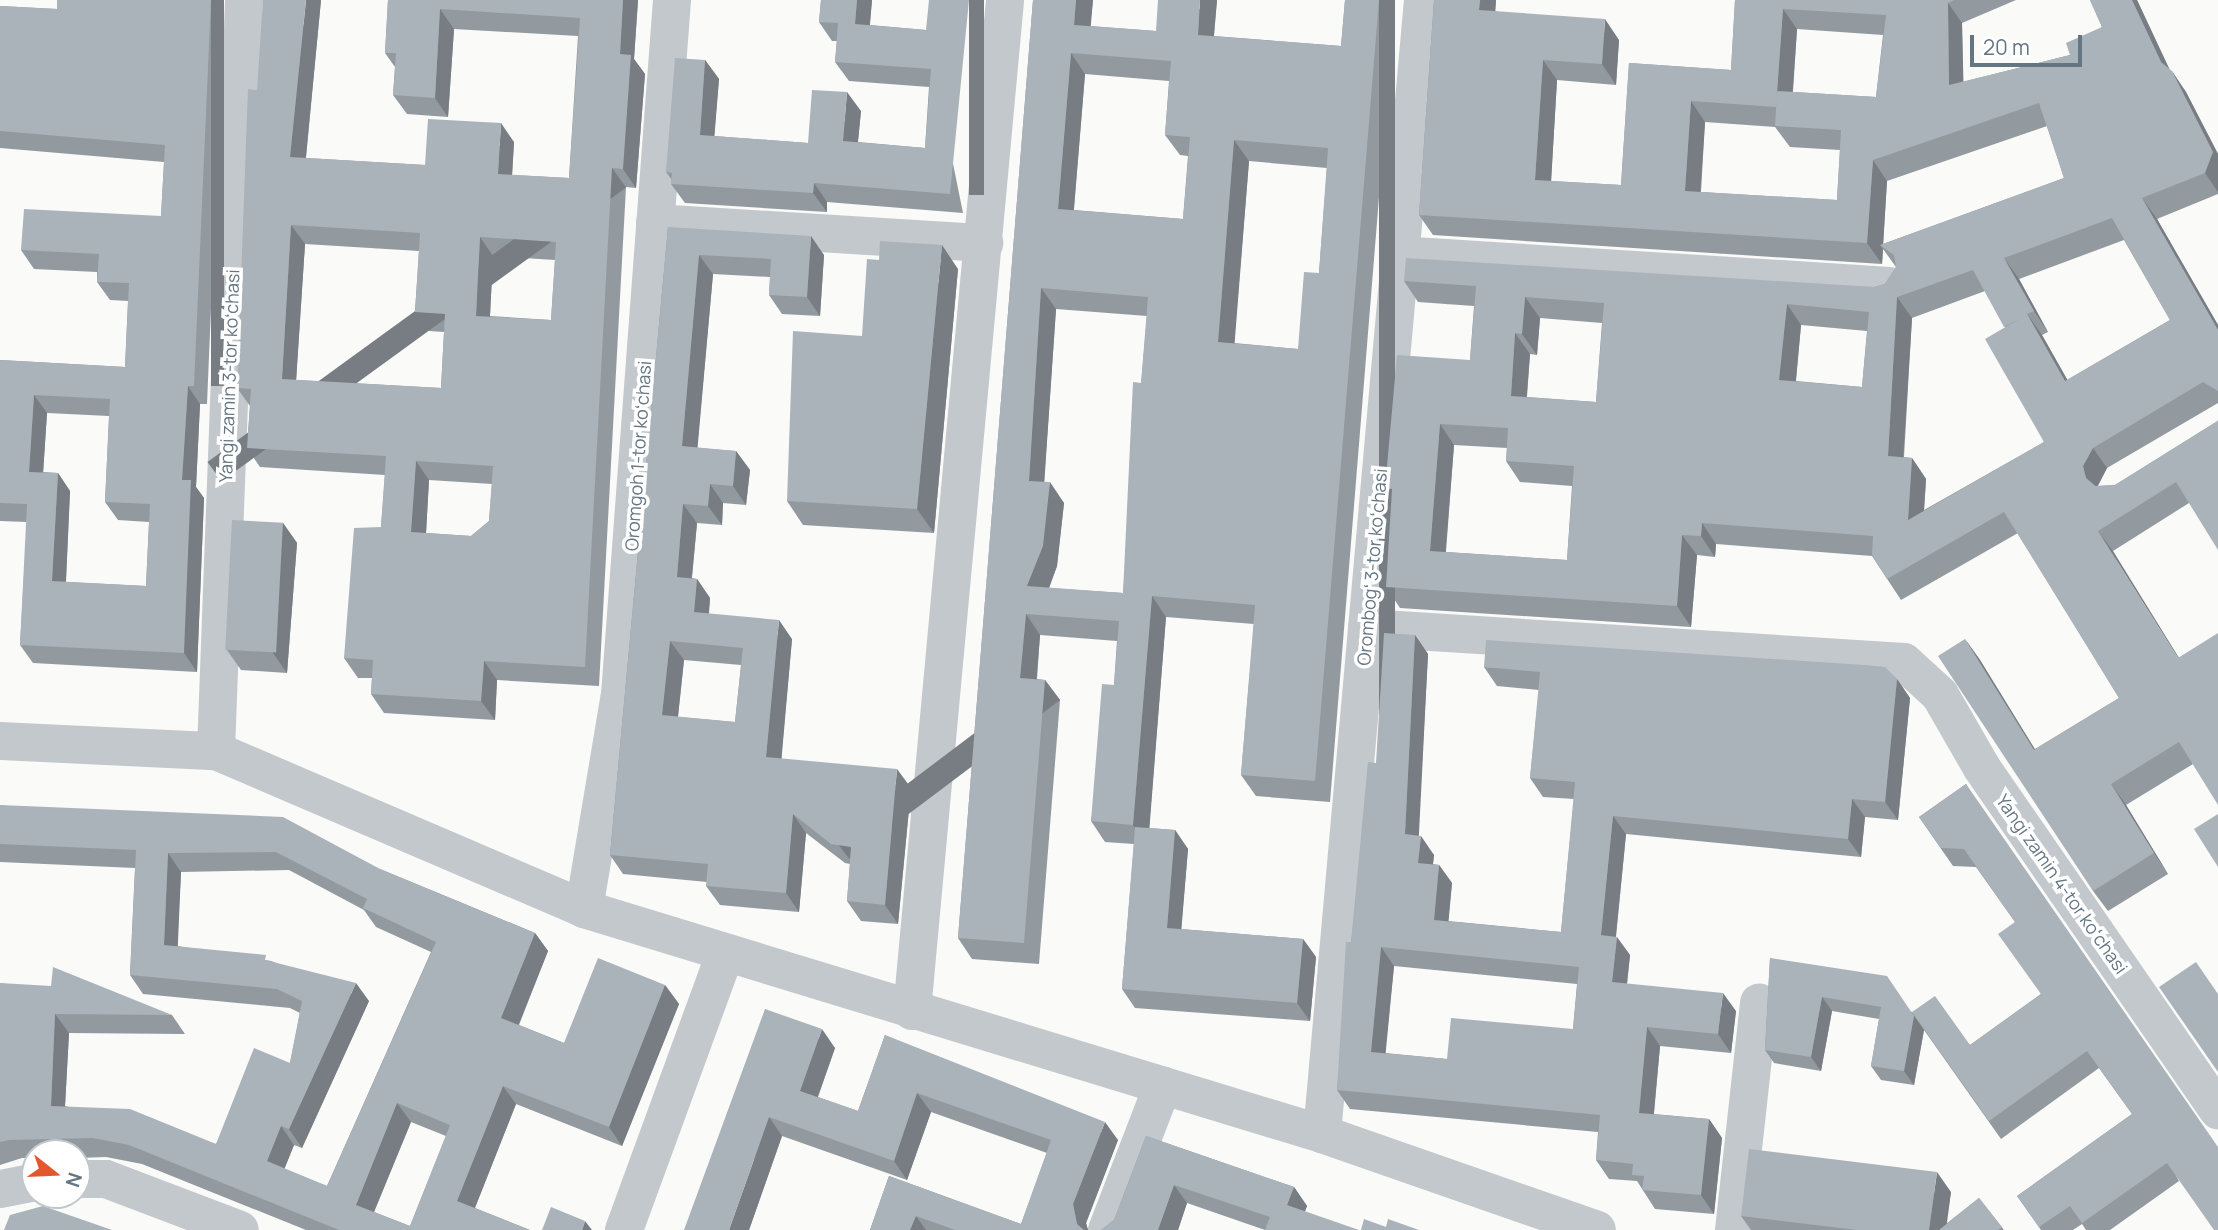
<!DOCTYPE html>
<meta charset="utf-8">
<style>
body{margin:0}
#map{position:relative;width:2218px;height:1230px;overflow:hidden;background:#fafaf8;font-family:Manrope,sans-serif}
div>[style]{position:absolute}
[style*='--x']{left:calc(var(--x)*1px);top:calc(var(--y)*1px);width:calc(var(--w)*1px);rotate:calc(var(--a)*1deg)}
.minor>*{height:38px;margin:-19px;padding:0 19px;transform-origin:19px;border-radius:19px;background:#c3c8cc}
.wall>*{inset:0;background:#929a9f}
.shaded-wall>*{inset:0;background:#777d82;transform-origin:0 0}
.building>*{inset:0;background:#aab3b9;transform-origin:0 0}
span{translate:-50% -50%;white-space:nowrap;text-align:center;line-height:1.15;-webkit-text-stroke:7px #fff;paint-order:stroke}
.street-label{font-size:18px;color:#657683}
.north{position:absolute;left:21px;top:1139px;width:70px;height:70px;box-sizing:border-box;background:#fff;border:2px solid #c1c8cd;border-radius:50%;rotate:108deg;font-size:19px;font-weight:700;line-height:28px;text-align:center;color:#657683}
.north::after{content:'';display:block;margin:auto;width:24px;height:32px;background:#e4572e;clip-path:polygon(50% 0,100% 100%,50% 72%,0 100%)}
.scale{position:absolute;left:1970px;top:35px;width:112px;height:32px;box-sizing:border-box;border:4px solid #657683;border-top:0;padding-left:9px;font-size:21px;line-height:24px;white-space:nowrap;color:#657683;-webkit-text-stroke:5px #fff;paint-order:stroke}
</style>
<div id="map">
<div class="minor">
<div style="--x:655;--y:223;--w:330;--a:3.5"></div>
<div style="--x:1398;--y:255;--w:492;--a:3.6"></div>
<div style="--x:1367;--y:628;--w:538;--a:3.62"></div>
<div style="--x:1904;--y:662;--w:49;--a:42.5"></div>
<div style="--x:1940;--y:695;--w:84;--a:60.1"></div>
<div style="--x:1982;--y:768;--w:416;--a:55.4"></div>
<div style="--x:0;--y:741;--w:216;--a:2.7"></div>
<div style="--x:216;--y:751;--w:400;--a:23.2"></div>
<div style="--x:584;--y:909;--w:772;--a:16.96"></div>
<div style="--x:1322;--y:1134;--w:291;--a:19.2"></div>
<div style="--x:216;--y:751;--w:752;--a:-87.86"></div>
<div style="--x:584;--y:909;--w:217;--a:-80.5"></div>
<div style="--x:620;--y:695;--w:697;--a:-85.72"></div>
<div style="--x:912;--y:1011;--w:1015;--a:-84.74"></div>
<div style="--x:1322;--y:1134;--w:1138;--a:-84.91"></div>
<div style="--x:77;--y:1179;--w:29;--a:0"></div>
<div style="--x:106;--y:1179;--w:143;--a:20.8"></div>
<div style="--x:0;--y:1189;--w:36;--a:-11"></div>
<div style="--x:624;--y:1230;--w:292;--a:-69.9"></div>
<div style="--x:1107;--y:1230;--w:155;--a:-68.9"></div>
<div style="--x:1734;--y:1230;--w:229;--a:-83.7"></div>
</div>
<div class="wall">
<div style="clip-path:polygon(evenodd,224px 0,207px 404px,200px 404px,196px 487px,204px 498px,197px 672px,33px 663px,20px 645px,27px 522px,0 521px,0 360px,125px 367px,128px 301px,110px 300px,97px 282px,97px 272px,34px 269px,21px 250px,161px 216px,164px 162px,0 148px,0 6px,57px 9px,224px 0,47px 413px,109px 416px,105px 502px,118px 520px,149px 522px,146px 586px,66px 582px,70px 491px,58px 473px,43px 472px,47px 413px)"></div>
<div style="clip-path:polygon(evenodd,321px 0,306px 158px,425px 165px,514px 142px,512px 175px,569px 178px,578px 36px,454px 29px,448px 117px,407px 114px,393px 95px,395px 67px,385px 53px,388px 0,638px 0,634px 59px,645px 74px,636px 188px,626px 187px,599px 686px,497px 680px,495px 720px,384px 713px,371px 694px,372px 678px,358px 678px,344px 658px,381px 527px,385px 475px,260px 467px,247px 448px,250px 406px,237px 388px,257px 90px,321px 0,305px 244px,419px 251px,415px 312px,429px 331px,444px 332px,441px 388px,296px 380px,305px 244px,321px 0,493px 256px,555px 260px,551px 320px,490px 316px,493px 256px,321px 0,429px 480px,492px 484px,489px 521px,471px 536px,426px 533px,429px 480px)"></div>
<div style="clip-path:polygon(821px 0,872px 0,870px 25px,926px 30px,963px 213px,827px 202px,827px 212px,685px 203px,671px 184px,672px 180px,666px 172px,705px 60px,719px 79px,714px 136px,808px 143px,861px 111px,858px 142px,925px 148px,929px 87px,849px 81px,835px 62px,837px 41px,832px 41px,819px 22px)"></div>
<div style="clip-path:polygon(evenodd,1033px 0,1093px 0,1090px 26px,1156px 31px,1217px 0,1214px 36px,1341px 46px,1345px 0,1395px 0,1330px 802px,1256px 796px,1241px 775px,1254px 624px,1166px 617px,1149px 828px,1175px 830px,1188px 849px,1181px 929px,1303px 939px,1316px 957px,1310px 1021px,1135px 1008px,1122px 989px,1134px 844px,1105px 842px,1091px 821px,1114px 685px,1117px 641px,1040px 635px,1037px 679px,1045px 680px,1060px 700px,1039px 964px,972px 959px,958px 938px,1033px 0,1085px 74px,1169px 81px,1165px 135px,1180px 155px,1188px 156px,1183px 219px,1074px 210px,1085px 74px,1033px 0,1249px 161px,1327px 168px,1319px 273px,1298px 349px,1234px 343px,1249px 161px,1033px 0,1056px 309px,1147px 316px,1123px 593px,1049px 588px,1057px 566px,1064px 503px,1044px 482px,1056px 309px)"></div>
<div style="clip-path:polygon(evenodd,1434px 0,1496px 0,1495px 11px,1619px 40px,1616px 85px,1557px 80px,1551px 181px,1621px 185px,1629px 63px,1731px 70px,1735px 0,2016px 0,1962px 23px,1963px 82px,2070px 55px,2102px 27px,2090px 0,2137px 0,2169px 69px,2186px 92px,2218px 154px,2218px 194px,2157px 219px,2218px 325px,2218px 403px,2107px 468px,2098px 486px,2115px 485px,2216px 422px,2189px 503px,2113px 551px,2193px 764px,2126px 805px,2168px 874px,2108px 911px,2093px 891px,1965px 639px,1980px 660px,2035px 749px,2119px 698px,2018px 533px,1901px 600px,1872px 556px,1716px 544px,1715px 557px,1697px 555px,1691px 627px,1400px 608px,1386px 587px,1392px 498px,1385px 488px,1470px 360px,1474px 306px,1418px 302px,1404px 281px,1874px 287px,1885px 284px,1896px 267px,1883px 249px,1882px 264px,1433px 235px,1419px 215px,1434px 0,1797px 29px,1883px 35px,1876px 97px,1793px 92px,1797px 29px,1434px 0,1705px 122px,1775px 127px,1790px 147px,1840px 150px,1837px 200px,1701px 192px,1705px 122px,1434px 0,2047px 126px,2064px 178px,1883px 244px,1887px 181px,2047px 126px,1434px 0,2124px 240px,2170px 320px,2067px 380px,2042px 335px,2048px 332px,2019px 279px,2124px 240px,1434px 0,1985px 291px,2005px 327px,2044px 442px,1924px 510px,1926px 479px,1912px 458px,1904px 457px,1912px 318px,1985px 291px,1434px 0,1540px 318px,1602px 323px,1596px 402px,1527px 397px,1530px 354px,1537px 355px,1540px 318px,1434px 0,1801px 325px,1867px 331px,1862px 387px,1796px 381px,1801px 325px,1434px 0,1454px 445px,1507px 448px,1506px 461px,1520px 482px,1572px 486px,1567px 560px,1446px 552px,1454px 445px)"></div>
<div style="clip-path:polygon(evenodd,668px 227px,824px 255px,820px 316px,782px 314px,769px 295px,770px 277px,713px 274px,697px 448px,736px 451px,750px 470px,746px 505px,723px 503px,722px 525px,697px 523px,692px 578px,697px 579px,710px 598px,709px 614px,792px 639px,781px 759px,911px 788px,898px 924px,861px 921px,847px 901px,850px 864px,845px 863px,806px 833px,799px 912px,720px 905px,706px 886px,707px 882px,623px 874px,610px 855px,668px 227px,684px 660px,741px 665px,735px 722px,678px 717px,684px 660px)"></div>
<div style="clip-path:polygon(958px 269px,934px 533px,803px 525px,787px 501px,862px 336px)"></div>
<div style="clip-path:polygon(283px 523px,297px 543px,287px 673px,241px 670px,227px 650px)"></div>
<div style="clip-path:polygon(evenodd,1415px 635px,1428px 654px,1418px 836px,1434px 855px,1433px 864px,1439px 865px,1452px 883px,1448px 921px,1561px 932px,1574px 799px,1543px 797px,1530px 778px,1539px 690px,1497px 686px,1484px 667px,1897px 679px,1910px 698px,1898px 820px,1865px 817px,1861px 857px,1626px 834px,1616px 937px,1630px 955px,1627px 984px,1736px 1011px,1731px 1053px,1660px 1046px,1654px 1114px,1709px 1119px,1722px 1138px,1714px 1214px,1655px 1209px,1637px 1181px,1609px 1179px,1596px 1160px,1598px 1132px,1350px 1109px,1337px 1090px,1351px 942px,1376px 763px,1415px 635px,1394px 966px,1577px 984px,1573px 1029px,1447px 1059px,1385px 1053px,1394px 966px)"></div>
<div style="clip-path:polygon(1966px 784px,2179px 1181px,2110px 1230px,2086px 1230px,2082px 1224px,2073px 1230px,2041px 1230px,2017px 1196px,2132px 1114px,2099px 1068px,2001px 1139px,1924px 1030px,1914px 1085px,1881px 1080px,1871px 1066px,1879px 1019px,1832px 1011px,1821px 1071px,1774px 1063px,1765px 1050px,1770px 958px,1912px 1012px,1970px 1045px,2041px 994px,2015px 922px,1976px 867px,1953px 866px,1919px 817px)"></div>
<div style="clip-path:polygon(evenodd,0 805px,380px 869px,535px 933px,548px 951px,519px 1025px,564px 1043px,665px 985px,679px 1004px,622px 1146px,516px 1104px,475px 1208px,530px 1230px,306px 1230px,142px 1164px,106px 1157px,77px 1158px,77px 1153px,35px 1153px,35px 1158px,22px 1158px,0 1165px,0 983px,172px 1015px,185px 1034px,69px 1033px,65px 1106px,216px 1144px,290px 1063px,300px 1013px,290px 1008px,143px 994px,130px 975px,135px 868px,0 862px,0 805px,289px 870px,364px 910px,376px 927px,431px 952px,327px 1186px,284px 1169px,294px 1145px,302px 1148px,369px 1001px,271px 961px,177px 946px,181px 872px,289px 870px,0 805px,411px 1122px,446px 1136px,410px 1226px,374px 1212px,411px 1122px)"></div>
<div style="clip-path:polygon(765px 1009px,835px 1048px,818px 1097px,858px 1111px,885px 1035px,1118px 1140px,1086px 1223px,1088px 1230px,870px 1230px,889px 1176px,1021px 1224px,1047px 1153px,931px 1112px,907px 1180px,782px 1136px,749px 1230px)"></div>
<div style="clip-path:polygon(1146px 1136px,1294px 1187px,1307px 1206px,1305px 1211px,1265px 1230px,1187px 1203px,1178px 1230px,1101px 1230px,1114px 1220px)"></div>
<div style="clip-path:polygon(1951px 1192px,1946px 1224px,1979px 1198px,2004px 1230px,1751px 1230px,1741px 1216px)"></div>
</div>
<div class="shaded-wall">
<div style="left:211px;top:0;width:13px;height:386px"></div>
<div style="clip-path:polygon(306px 0,321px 0,304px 176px,290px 157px)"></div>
<div style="clip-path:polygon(623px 0,638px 0,634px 59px,645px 74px,636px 188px,623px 169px,620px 54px)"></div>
<div style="clip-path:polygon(857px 0,872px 0,868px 43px,855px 24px)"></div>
<div style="left:969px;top:0;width:15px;height:195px"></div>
<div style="clip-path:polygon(1076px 0,1093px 0,1089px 46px,1074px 25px)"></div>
<div style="clip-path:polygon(1200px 0,1217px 0,1212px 56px,1198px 35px)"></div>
<div style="left:1379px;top:0;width:16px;height:784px"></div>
<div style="clip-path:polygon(1480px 0,1496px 0,1494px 31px,1479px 10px)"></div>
<div style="clip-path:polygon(2132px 0,2137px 0,2176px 83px,2161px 62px)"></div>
<div style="clip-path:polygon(1948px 3px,1962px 23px,1964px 106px,1949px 85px)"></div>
<div style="clip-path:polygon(440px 9px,454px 29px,448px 117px,435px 98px)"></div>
<div style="clip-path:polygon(1783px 9px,1797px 29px,1790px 128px,1776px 107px)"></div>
<div style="clip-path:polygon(1605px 19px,1619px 40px,1616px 85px,1602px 64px)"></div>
<div style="clip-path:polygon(1071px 53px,1085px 74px,1072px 230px,1058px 209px)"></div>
<div style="clip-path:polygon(705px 60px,719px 79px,713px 154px,700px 135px)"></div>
<div style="clip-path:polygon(1543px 60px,1557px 80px,1550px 200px,1535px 180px)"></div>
<div style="clip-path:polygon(2172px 71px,2186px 92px,2218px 154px,2218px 192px,2205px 173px)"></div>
<div style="clip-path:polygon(847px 92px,861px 111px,856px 160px,843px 141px)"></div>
<div style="clip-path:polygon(1691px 101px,1705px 122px,1699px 211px,1685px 191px)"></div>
<div style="clip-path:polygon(501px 123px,514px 142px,511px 193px,498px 174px)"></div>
<div style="clip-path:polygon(1234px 140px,1249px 161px,1233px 363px,1218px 342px)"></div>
<div style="clip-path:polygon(1873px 160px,1887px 181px,1883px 247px,1880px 245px,1883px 249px,1882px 264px,1867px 243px)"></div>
<div style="left:612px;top:168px;width:24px;height:500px;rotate:54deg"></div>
<div style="clip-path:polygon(814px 183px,827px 202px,827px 212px,813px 193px)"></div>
<div style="clip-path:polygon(2142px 198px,2157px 219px,2218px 325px,2218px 330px)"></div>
<div style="clip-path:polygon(291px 225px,305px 244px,295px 398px,282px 379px)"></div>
<div style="clip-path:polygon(811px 236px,824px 255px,820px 316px,807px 297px)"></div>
<div style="clip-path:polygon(480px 237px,493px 256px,489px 335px,476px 316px)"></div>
<div style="clip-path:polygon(942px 245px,958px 269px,934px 533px,917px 509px)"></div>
<div style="clip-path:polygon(699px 255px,713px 274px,696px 465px,682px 446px)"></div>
<div style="clip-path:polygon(2004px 258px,2019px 279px,2048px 332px,2034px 311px)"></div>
<div style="clip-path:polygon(1041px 288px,1056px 309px,1043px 501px,1029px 481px)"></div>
<div style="clip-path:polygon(1525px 297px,1540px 318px,1537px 355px,1522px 334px)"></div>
<div style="clip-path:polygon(1897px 297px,1912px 318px,1902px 476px,1888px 456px)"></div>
<div style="clip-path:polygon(1787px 304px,1801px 325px,1794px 400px,1779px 380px)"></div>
<div style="clip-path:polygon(2027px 314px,2042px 335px,2080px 402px,2065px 381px)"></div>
<div style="clip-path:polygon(1515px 333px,1530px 354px,1525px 417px,1511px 396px)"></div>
<div style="clip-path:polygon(188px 386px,200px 404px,196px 487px,204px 498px,197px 672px,184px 653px,182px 480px)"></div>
<div style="clip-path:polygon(34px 395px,47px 413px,42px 490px,29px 472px)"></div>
<div style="clip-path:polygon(1440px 424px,1454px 445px,1444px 571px,1430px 551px)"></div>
<div style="clip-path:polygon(2093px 448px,2107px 468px,2097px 487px,2086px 478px,2083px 466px)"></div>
<div style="clip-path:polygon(736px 451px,750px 470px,746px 505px,733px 486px)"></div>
<div style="clip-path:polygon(1912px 458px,1926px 479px,1922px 541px,1908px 520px)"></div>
<div style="clip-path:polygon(416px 461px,429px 480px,425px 551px,411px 532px)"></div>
<div style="clip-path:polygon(58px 473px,70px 491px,65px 600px,52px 581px)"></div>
<div style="clip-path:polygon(1050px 482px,1064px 503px,1057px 566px,1042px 607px,1027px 586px)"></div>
<div style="clip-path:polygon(710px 484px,723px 503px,722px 525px,708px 506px)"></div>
<div style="clip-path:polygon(683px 504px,697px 523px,690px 596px,677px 577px)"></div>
<div style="clip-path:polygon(283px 523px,297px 543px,287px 673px,273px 653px)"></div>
<div style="clip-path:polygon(1702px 523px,1716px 544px,1715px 557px,1701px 536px)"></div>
<div style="clip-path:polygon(2098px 531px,2113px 551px,2192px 679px,2178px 658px)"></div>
<div style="clip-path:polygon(1682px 535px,1697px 555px,1691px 627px,1677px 606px)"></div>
<div style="clip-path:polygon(697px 579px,710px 598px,707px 632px,694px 612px)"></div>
<div style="clip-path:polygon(1152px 596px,1166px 617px,1148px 846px,1133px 825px)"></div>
<div style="clip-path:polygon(1026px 614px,1040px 635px,1035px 698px,1020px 678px)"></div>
<div style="clip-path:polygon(779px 620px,792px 639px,780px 776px,766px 757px)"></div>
<div style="clip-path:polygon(1415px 635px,1428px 654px,1418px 853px,1405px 834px)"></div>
<div style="clip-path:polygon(1965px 639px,1980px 660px,2048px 771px,2034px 750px)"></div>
<div style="clip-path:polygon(670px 641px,684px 660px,676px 734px,662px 715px)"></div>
<div style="clip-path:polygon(484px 661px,497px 680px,495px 720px,481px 701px)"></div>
<div style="clip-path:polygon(1897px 679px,1910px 698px,1898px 820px,1885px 802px)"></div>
<div style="left:1045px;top:680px;width:25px;height:264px;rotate:53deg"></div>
<div style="clip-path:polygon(897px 769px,911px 788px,898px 924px,885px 905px)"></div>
<div style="clip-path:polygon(2111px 784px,2126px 805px,2168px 874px,2154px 853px)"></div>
<div style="clip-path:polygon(1852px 799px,1865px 817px,1861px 857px,1848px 839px)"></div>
<div style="clip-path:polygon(793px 814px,806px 833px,799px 912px,786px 893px)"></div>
<div style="clip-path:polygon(1613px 816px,1626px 834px,1614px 954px,1601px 935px)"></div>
<div style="clip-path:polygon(1175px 830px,1188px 849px,1180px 946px,1167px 928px)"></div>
<div style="clip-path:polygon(1421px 836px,1434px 855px,1431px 881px,1418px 863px)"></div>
<div style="clip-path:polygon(168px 853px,181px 872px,177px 964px,164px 945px)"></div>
<div style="clip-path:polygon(1439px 865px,1452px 883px,1447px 938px,1434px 920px)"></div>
<div style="clip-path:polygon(535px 933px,548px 951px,514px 1036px,501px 1018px)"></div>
<div style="clip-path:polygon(1617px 937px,1630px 955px,1625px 1001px,1612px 982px)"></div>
<div style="clip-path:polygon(1303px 939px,1316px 957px,1310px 1021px,1297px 1003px)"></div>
<div style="clip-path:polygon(1381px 947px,1394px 966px,1384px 1070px,1371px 1052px)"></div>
<div style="clip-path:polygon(356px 983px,369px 1001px,302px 1148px,289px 1129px)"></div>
<div style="clip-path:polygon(665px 985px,679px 1004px,622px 1146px,609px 1127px)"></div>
<div style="clip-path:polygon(1723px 993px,1736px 1011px,1731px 1053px,1718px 1034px)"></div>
<div style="clip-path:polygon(1822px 997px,1832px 1011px,1821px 1071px,1811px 1057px)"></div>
<div style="clip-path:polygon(55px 1014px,69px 1033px,64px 1125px,51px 1106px)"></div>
<div style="clip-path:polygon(1914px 1016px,1924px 1030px,1914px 1085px,1904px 1071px)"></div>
<div style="clip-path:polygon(1647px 1027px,1660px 1046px,1652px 1132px,1639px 1113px)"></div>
<div style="clip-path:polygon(822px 1029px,835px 1048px,813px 1110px,800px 1091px)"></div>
<div style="clip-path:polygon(503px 1086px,516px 1104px,470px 1220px,457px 1201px)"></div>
<div style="clip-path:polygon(917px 1093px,931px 1112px,907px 1180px,894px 1161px)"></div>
<div style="clip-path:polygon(397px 1103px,411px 1122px,369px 1224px,356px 1205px)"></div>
<div style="clip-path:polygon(769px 1117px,782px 1136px,749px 1230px,729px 1230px)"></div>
<div style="clip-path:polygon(1709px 1119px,1722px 1138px,1714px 1214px,1701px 1195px)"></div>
<div style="clip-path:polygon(1105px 1122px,1118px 1140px,1086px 1223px,1088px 1230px,1080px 1230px,1077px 1224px,1073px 1204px)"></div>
<div style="clip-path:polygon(281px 1126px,294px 1145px,280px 1180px,267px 1161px)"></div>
<div style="clip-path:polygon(1937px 1172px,1951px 1192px,1946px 1230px,1929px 1230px)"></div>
<div style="clip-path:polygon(1174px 1185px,1187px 1203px,1178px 1230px,1158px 1230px)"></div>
<div style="clip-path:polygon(1294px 1187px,1307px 1206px,1300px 1224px,1287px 1205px)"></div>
<div style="clip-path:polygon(916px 1216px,926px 1230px,910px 1230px)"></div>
<div style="clip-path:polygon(585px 1221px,592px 1230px,582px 1230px)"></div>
</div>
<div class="building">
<div style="clip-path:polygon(evenodd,57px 0,211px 0,194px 386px,188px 386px,182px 480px,191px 480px,184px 653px,20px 645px,27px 504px,0 503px,0 360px,125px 367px,129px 283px,97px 282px,99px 254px,21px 250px,24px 209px,161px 216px,165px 145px,0 131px,0 6px,57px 9px,57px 0,34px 395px,110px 399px,105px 502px,150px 504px,146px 586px,52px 581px,58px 473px,29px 472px,34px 395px)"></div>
<div style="clip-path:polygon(evenodd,263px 0,306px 0,290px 157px,425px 165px,428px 119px,501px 123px,498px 174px,569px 178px,580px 18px,440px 9px,435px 98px,393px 95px,396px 53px,385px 53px,388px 0,623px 0,620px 54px,631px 55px,623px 169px,612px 168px,585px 667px,484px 661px,481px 701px,371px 694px,373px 660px,344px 658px,354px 528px,381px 527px,386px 456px,247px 448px,251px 389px,237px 388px,248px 89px,257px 90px,263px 0,291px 225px,420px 233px,415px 312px,445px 314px,441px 388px,282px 379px,291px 225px,263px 0,480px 237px,556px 242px,551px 320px,476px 316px,480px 237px,263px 0,416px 461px,493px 466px,489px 521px,471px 536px,411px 532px,416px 461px)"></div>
<div style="clip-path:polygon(821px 0,857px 0,855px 24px,926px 30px,929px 0,969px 0,950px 194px,814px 183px,813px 193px,671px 184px,672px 173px,666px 172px,675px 58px,705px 60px,700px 135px,808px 143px,812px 90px,847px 92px,843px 141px,925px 148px,931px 69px,835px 62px,838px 23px,819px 22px)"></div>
<div style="clip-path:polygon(evenodd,1033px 0,1076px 0,1074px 25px,1156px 31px,1158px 0,1200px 0,1198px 35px,1341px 46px,1345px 0,1379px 0,1315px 781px,1241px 775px,1255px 605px,1152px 596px,1133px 825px,1091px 821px,1102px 684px,1114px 685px,1119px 621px,1026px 614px,1020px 678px,1045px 680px,1024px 943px,958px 938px,1033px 0,1071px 53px,1171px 61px,1165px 135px,1190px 137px,1183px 219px,1058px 209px,1071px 53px,1033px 0,1234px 140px,1328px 148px,1319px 273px,1304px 272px,1298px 349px,1218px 342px,1234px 140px,1033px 0,1041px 288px,1148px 297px,1141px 383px,1133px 382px,1123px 593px,1027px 586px,1043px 546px,1050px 482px,1029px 481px,1041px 288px)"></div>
<div style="clip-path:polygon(evenodd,1434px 0,1480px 0,1479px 10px,1605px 19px,1602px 64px,1543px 60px,1535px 180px,1621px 185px,1629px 63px,1731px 70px,1735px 0,1954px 0,1948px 3px,1949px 85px,2070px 55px,2066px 43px,2102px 27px,2090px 0,2132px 0,2161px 62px,2172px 71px,2213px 152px,2205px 173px,2142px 198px,2218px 330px,2218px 391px,2203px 382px,2093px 448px,2083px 466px,2086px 478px,2095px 486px,2115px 485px,2216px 422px,2218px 420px,2218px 550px,2176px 482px,2098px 531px,2178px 658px,2218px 633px,2218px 805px,2179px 742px,2111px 784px,2154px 853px,2093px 891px,1938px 656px,1965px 639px,2034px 750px,2119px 698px,2004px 512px,1887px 579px,1872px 555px,1873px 536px,1702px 523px,1701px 536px,1682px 535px,1677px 606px,1386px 587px,1392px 489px,1385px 488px,1397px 355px,1470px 360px,1476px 286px,1404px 281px,1406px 258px,1874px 287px,1885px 284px,1896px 267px,1894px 255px,1880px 245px,2064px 178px,2039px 103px,1873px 160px,1867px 243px,1419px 215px,1434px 0,1783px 9px,1886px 15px,1876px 97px,1777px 91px,1775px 126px,1841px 130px,1837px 200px,1685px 191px,1691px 101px,1776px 107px,1783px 9px,1434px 0,2112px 218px,2170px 320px,2065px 381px,2027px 314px,2034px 311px,2004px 258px,2112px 218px,1434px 0,1973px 270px,2004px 327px,2021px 318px,1985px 339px,2044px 442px,1908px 520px,1912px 458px,1888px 456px,1897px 297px,1973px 270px,1434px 0,1525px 297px,1604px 303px,1596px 402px,1511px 396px,1515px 333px,1522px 334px,1525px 297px,1434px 0,1787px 304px,1869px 312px,1862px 387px,1779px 380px,1787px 304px,1434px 0,1440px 424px,1508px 428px,1506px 461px,1574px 466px,1567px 560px,1430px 551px,1440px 424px)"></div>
<div style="clip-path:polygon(evenodd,668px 227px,811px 236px,807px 297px,769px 295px,771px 259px,699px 255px,682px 446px,736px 451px,733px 486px,710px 484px,708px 506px,683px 504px,677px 577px,697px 579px,694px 612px,779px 620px,766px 757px,897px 769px,885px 905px,847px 901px,851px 847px,831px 844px,793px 814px,786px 893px,706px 886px,708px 864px,610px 855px,668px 227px,670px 641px,743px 648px,735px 722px,662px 715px,670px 641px)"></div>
<div style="clip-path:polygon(880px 241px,942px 245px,917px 509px,787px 501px,793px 331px,862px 336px,867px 259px,879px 260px)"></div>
<div style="left:232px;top:520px;width:51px;height:130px;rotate:3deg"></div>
<div style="clip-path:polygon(evenodd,1384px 633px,1415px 635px,1405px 834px,1421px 836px,1418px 863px,1439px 865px,1434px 920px,1561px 932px,1575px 782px,1530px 778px,1540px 672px,1484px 667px,1486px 640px,1864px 665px,1885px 667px,1897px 679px,1885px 802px,1852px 799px,1848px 839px,1613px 816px,1601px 935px,1617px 937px,1612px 982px,1723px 993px,1718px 1034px,1647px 1027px,1639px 1113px,1709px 1119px,1701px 1195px,1642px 1190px,1644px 1176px,1632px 1175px,1633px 1164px,1596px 1160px,1600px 1115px,1337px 1090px,1346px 942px,1351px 942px,1368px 762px,1376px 763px,1384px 633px,1381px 947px,1579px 967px,1573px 1029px,1451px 1018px,1447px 1059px,1371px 1052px,1381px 947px)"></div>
<div style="clip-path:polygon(1966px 784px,2218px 1147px,2218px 1230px,2214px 1230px,2167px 1163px,2082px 1223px,2070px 1206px,2039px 1227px,2017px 1196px,2132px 1114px,2087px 1051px,1989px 1121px,1912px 1012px,1935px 996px,1970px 1045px,2041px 994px,1998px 934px,2015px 922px,1964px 849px,1941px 848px,1919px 817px)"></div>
<div style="clip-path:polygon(evenodd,0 805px,283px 817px,380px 869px,535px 933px,501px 1018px,564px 1043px,598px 958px,665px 985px,609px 1127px,503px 1086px,457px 1201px,530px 1230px,339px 1230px,129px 1145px,93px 1138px,9px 1140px,0 1142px,0 983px,51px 986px,53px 967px,172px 1015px,55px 1014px,51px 1106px,130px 1109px,216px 1144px,254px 1048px,290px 1063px,302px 1001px,277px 989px,130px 975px,136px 850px,0 844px,0 805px,276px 852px,367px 899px,363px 908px,436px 942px,327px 1186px,267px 1161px,281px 1126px,289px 1129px,356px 983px,265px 960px,266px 955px,164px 945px,168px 853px,276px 852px,0 805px,397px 1103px,450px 1125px,410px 1226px,356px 1205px,397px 1103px)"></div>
<div style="clip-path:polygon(2218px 814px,2218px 867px,2194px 829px)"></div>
<div style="clip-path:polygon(1135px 827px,1175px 830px,1167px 928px,1303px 939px,1297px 1003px,1122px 989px)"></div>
<div style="clip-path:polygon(1770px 958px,1887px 976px,1914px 1016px,1904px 1071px,1871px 1066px,1881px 1007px,1822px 997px,1811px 1057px,1765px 1050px)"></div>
<div style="clip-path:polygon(2196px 962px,2218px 994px,2218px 1072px,2159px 987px)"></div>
<div style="clip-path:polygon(765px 1009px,822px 1029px,800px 1091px,858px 1111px,885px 1035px,1105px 1122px,1073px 1204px,1077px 1224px,1084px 1230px,955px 1230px,916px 1216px,910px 1230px,870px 1230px,889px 1176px,1021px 1224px,1051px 1140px,917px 1093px,894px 1161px,769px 1117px,729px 1230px,684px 1230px)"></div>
<div style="clip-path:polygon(1146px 1136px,1294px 1187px,1287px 1205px,1359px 1230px,1265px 1230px,1270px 1217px,1174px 1185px,1158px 1230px,1101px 1230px,1114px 1220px)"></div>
<div style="clip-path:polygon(1749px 1149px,1937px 1172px,1929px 1230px,1857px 1230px,1741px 1216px)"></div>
<div style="clip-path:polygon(1979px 1198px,2002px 1227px,1998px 1230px,1939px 1230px)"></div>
<div style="clip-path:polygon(43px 1206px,112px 1230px,4px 1230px,10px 1215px)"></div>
<div style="clip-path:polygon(551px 1207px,585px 1221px,582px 1230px,542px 1230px)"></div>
<div style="clip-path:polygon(1364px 1219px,1386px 1227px,1388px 1219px,1419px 1230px,1361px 1230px)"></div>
</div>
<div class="street-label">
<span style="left:229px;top:376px;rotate:-88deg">Yangi zamin 3-tor koʻchasi</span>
<span style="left:638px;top:456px;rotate:-86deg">Oromgoh 1-tor koʻchasi</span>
<span style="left:1372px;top:567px;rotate:-85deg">Orombogʻ 3-tor koʻchasi</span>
<span style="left:2062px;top:884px;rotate:55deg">Yangi zamin 4-tor koʻchasi</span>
</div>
<div class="north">N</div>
<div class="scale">20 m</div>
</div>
